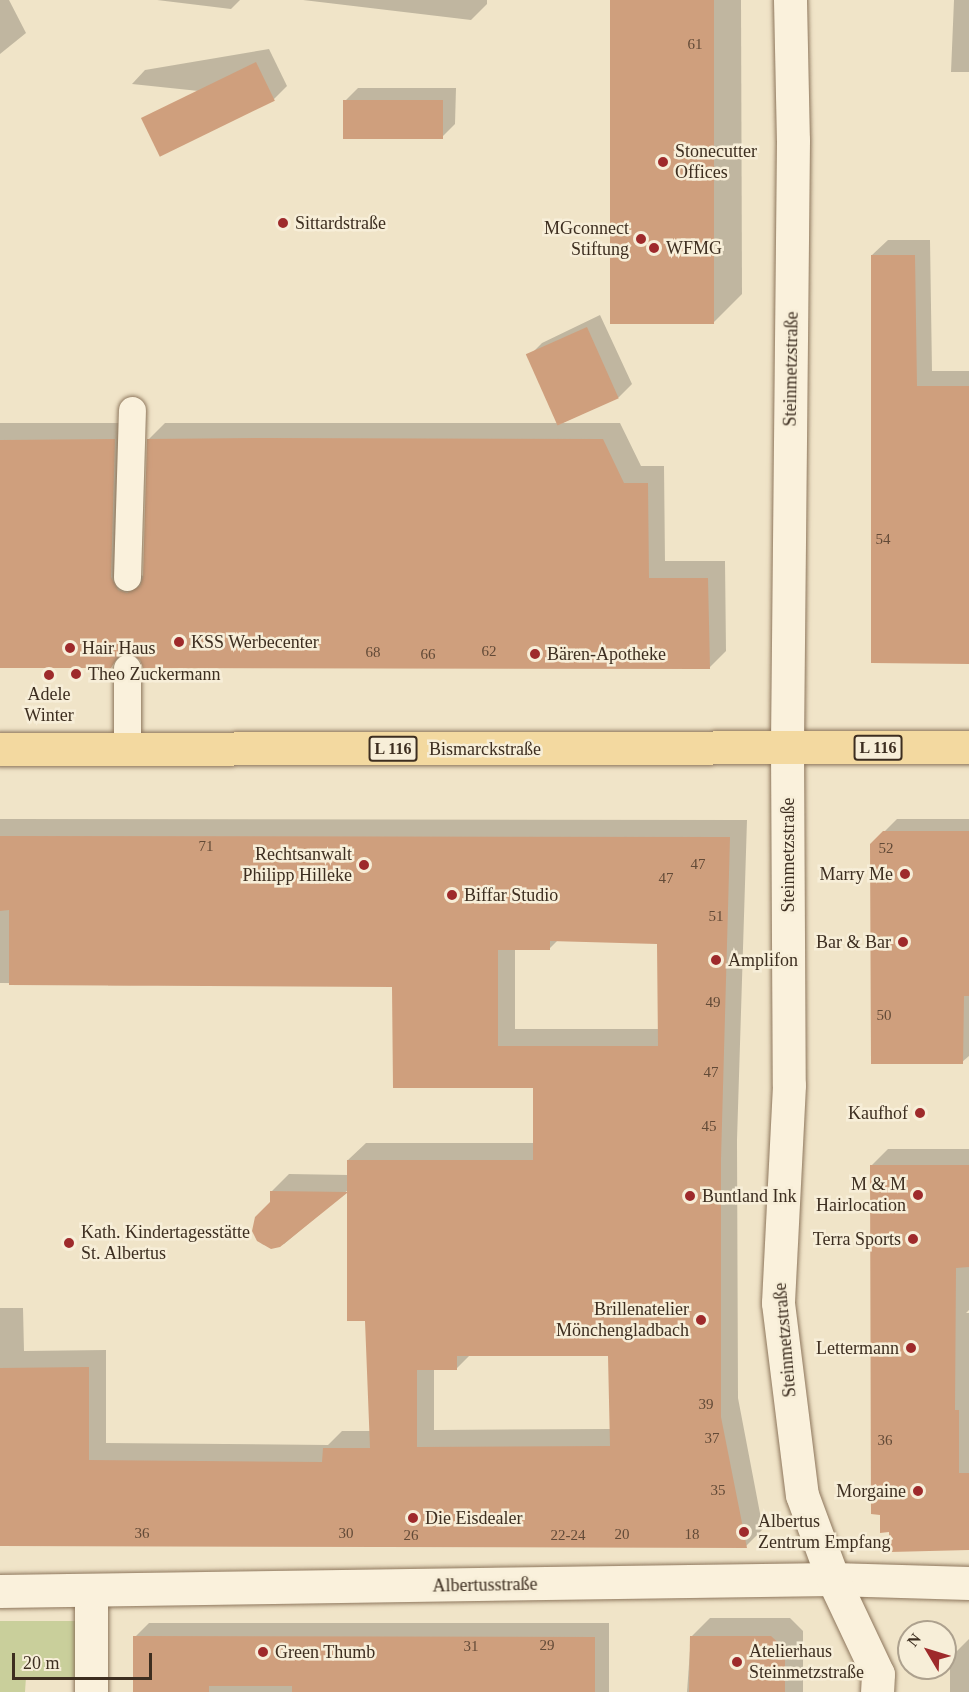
<!DOCTYPE html>
<meta charset="utf-8">
<style>
body{margin:0}
#map{position:relative;width:969px;height:1692px;overflow:hidden;background:#f0e4c8;font-family:"Times New Roman",serif}
div>[style]{position:absolute}
[style*='--x']{left:calc(var(--x)*1px);top:calc(var(--y)*1px);width:calc(var(--w)*1px);rotate:calc(var(--a)*1deg)}
.green>*{inset:0;background:#c9cf9b}
.shadow>*{inset:0;background:#0003}
.building>*{inset:0;background:#cf9f7d;transform-origin:0 0}
.roads{filter:drop-shadow(0 0 2px #8d765c) drop-shadow(0 0 2px #8d765c)}
.lane>*{height:27px;margin:-13.5px;padding:0 13.5px;transform-origin:13.5px;border-radius:13.5px;background:#faf1dc}
.street>*{height:33px;margin:-16.5px;padding:0 16.5px;transform-origin:16.5px;border-radius:16.5px;background:#faf1dc}
.secondary>*{height:33px;margin:-16.5px;padding:0 16.5px;transform-origin:16.5px;border-radius:16.5px;background:#faf1dc}
.primary>*{height:33px;margin:-16.5px;padding:0 16.5px;transform-origin:16.5px;border-radius:16.5px;background:#f3d9a0}
.dots>*{width:16px;height:16px;translate:-50% -50%;box-sizing:border-box;border:3px solid #f7eed8;border-radius:50%}
span{translate:-50% -50%;white-space:nowrap;text-align:center;line-height:1.15;-webkit-text-stroke:5px #f7eed8;paint-order:stroke}
.number-label{font-size:15px;color:#624a37}
.number-label span{-webkit-text-stroke-width:0}
.shield-label span{padding:2px 4px;background:#f7eed8;border:2px solid;border-radius:4px;-webkit-text-stroke-width:0}
.shield-label{font-size:16px;color:#3d2e20;font-weight:700}
.poi-label{font-size:18px;color:#3d2e20}
.left{translate:0 -50%;text-align:left}
.right{translate:-100% -50%;text-align:right}
.street-label{font-size:18px;color:#3d2e20}
.north{position:absolute;left:897px;top:1620px;width:60px;height:60px;box-sizing:border-box;background:#f7eed8;border:2px solid #ada18e;border-radius:50%;rotate:308deg;font-size:16px;font-weight:700;line-height:24px;text-align:center;color:#3d2e20}
.north::after{content:'';display:block;margin:auto;width:21px;height:27px;background:#9e2a2b;clip-path:polygon(50% 0,100% 100%,50% 72%,0 100%)}
.scale{position:absolute;left:12px;top:1653px;width:140px;height:27px;box-sizing:border-box;border:3px solid #3d2e20;border-top:0;padding-left:8px;font-size:18px;line-height:21px;white-space:nowrap;color:#3d2e20;-webkit-text-stroke:4px #f7eed8;paint-order:stroke}
</style>
<div id="map">
<div class="green">
<div style="clip-path:polygon(0 1621px,79px 1621px,78px 1677px,26px 1677px,25px 1692px,0 1692px)"></div>
</div>
<div class="shadow">
<div style="clip-path:polygon(0 0,9px 0,26px 33px,0 54px)"></div>
<div style="clip-path:polygon(157px 0,240px 0,231px 9px)"></div>
<div style="clip-path:polygon(303px 0,487px 0,487px 4px,471px 20px)"></div>
<div style="clip-path:polygon(612px 0,741px 0,742px 294px,714px 322px)"></div>
<div style="clip-path:polygon(872px 0,969px 0,969px 72px,951px 72px,954px 0)"></div>
<div style="clip-path:polygon(269px 49px,287px 86px,274px 99px,132px 84px,145px 70px)"></div>
<div style="clip-path:polygon(358px 88px,456px 88px,455px 124px,442px 137px,345px 101px)"></div>
<div style="clip-path:polygon(888px 240px,930px 240px,932px 371px,969px 371px,969px 662px,872px 255px)"></div>
<div style="clip-path:polygon(600px 315px,632px 384px,619px 397px,562px 423px,620px 423px,641px 466px,664px 466px,665px 561px,725px 561px,726px 651px,709px 668px,142px 659px,128px 651px,108px 667px,0 666px,0 423px,132px 423px,135px 574px,144px 576px,148px 440px,165px 423px,560px 423px,529px 356px,542px 343px)"></div>
<div style="clip-path:polygon(evenodd,0 819px,747px 820px,737px 1140px,738px 1398px,763px 1529px,746px 1546px,0 1545px,0 1308px,23px 1308px,24px 1351px,106px 1350px,106px 1443px,328px 1445px,342px 1431px,371px 1431px,367px 1320px,348px 1190px,284px 1244px,271px 1247px,262px 1244px,254px 1230px,271px 1202px,272px 1191px,289px 1174px,348px 1175px,348px 1160px,366px 1143px,535px 1143px,535px 1087px,394px 986px,0 983px,0 819px,558px 940px,659px 942px,659px 1029px,515px 1029px,515px 948px,549px 949px,558px 940px,0 819px,471px 1354px,610px 1354px,611px 1429px,434px 1430px,434px 1368px,457px 1368px,471px 1354px)"></div>
<div style="clip-path:polygon(897px 819px,969px 819px,969px 1056px,962px 1062px,872px 844px)"></div>
<div style="clip-path:polygon(888px 1149px,969px 1149px,969px 1310px,966px 1313px,969px 1313px,969px 1549px,872px 1165px)"></div>
<div style="clip-path:polygon(710px 1618px,790px 1618px,803px 1631px,803px 1692px,687px 1692px,691px 1637px)"></div>
<div style="clip-path:polygon(149px 1623px,609px 1623px,609px 1692px,135px 1692px,135px 1637px)"></div>
<div style="clip-path:polygon(969px 1639px,969px 1692px,950px 1692px,950px 1658px)"></div>
</div>
<div class="building">
<div style="left:610px;top:0;width:104px;height:324px"></div>
<div style="left:256px;top:62px;width:43px;height:128px;rotate:64deg"></div>
<div style="left:343px;top:100px;width:100px;height:39px"></div>
<div style="clip-path:polygon(871px 255px,915px 255px,917px 386px,969px 386px,969px 664px,871px 663px)"></div>
<div style="left:587px;top:327px;width:78px;height:67px;rotate:66deg"></div>
<div style="clip-path:polygon(262px 438px,603px 439px,624px 483px,648px 483px,649px 578px,708px 578px,710px 669px,143px 668px,140px 660px,128px 652px,119px 655px,111px 668px,0 668px,0 440px,115px 439px,111px 577px,118px 590px,127px 593px,140px 586px,143px 577px,147px 439px)"></div>
<div style="clip-path:polygon(883px 831px,969px 831px,969px 996px,964px 996px,963px 1064px,871px 1064px,870px 844px)"></div>
<div style="clip-path:polygon(evenodd,0 836px,730px 837px,721px 1159px,721px 1417px,747px 1548px,0 1546px,0 1368px,89px 1367px,89px 1460px,322px 1462px,323px 1448px,370px 1448px,365px 1321px,347px 1321px,347px 1193px,280px 1247px,271px 1249px,257px 1241px,252px 1231px,255px 1217px,270px 1202px,270px 1191px,347px 1192px,347px 1160px,533px 1160px,533px 1088px,393px 1088px,392px 987px,9px 985px,9px 910px,0 911px,0 836px,550px 941px,657px 944px,658px 1046px,498px 1046px,498px 950px,550px 950px,550px 941px,0 836px,457px 1356px,608px 1356px,610px 1446px,417px 1447px,417px 1370px,457px 1370px,457px 1356px)"></div>
<div style="clip-path:polygon(870px 1165px,969px 1165px,969px 1267px,956px 1268px,955px 1410px,959px 1410px,959px 1473px,969px 1473px,969px 1550px,890px 1552px,889px 1532px,880px 1533px,880px 1515px,871px 1514px)"></div>
<div style="clip-path:polygon(133px 1636px,595px 1637px,595px 1692px,292px 1692px,292px 1686px,209px 1686px,209px 1692px,133px 1692px)"></div>
<div style="clip-path:polygon(690px 1636px,771px 1636px,785px 1649px,785px 1692px,689px 1692px)"></div>
</div>
<div class="roads">
<div class="lane">
<div style="--x:127;--y:577;--w:167;--a:-88.3"></div>
<div style="--x:127;--y:668;--w:81;--a:90"></div>
</div>
<div class="street">
<div style="--x:91;--y:1590;--w:102;--a:90"></div>
<div style="--x:0;--y:1591;--w:833;--a:-0.83"></div>
<div style="--x:833;--y:1579;--w:136;--a:1.7"></div>
</div>
<div class="secondary">
<div style="--x:790;--y:0;--w:140;--a:88.8"></div>
<div style="--x:793;--y:140;--w:608;--a:90.57"></div>
<div style="--x:787;--y:748;--w:337;--a:89.7"></div>
<div style="--x:789;--y:1085;--w:218;--a:92.9"></div>
<div style="--x:778;--y:1303;--w:193;--a:82.9"></div>
<div style="--x:802;--y:1495;--w:90;--a:69.7"></div>
<div style="--x:833;--y:1579;--w:105;--a:64.7"></div>
<div style="--x:878;--y:1674;--w:18;--a:93"></div>
</div>
<div class="primary">
<div style="--x:0;--y:749;--w:969;--a:-0.12"></div>
</div>
</div>
<div class="dots">
<div style="left:663px;top:162px;background:#9e2a2b"></div>
<div style="left:283px;top:223px;background:#9e2a2b"></div>
<div style="left:641px;top:239px;background:#9e2a2b"></div>
<div style="left:654px;top:248px;background:#9e2a2b"></div>
<div style="left:179px;top:642px;background:#9e2a2b"></div>
<div style="left:70px;top:648px;background:#9e2a2b"></div>
<div style="left:535px;top:654px;background:#9e2a2b"></div>
<div style="left:76px;top:674px;background:#9e2a2b"></div>
<div style="left:49px;top:675px;background:#9e2a2b"></div>
<div style="left:364px;top:865px;background:#9e2a2b"></div>
<div style="left:905px;top:874px;background:#9e2a2b"></div>
<div style="left:452px;top:895px;background:#9e2a2b"></div>
<div style="left:903px;top:942px;background:#9e2a2b"></div>
<div style="left:716px;top:960px;background:#9e2a2b"></div>
<div style="left:920px;top:1113px;background:#9e2a2b"></div>
<div style="left:918px;top:1195px;background:#9e2a2b"></div>
<div style="left:690px;top:1196px;background:#9e2a2b"></div>
<div style="left:913px;top:1239px;background:#9e2a2b"></div>
<div style="left:69px;top:1243px;background:#9e2a2b"></div>
<div style="left:701px;top:1320px;background:#9e2a2b"></div>
<div style="left:911px;top:1348px;background:#9e2a2b"></div>
<div style="left:918px;top:1491px;background:#9e2a2b"></div>
<div style="left:413px;top:1518px;background:#9e2a2b"></div>
<div style="left:744px;top:1532px;background:#9e2a2b"></div>
<div style="left:263px;top:1652px;background:#9e2a2b"></div>
<div style="left:737px;top:1662px;background:#9e2a2b"></div>
</div>
<div class="number-label">
<span style="left:695px;top:45px">61</span>
<span style="left:883px;top:540px">54</span>
<span style="left:489px;top:652px">62</span>
<span style="left:373px;top:653px">68</span>
<span style="left:428px;top:655px">66</span>
<span style="left:206px;top:847px">71</span>
<span style="left:886px;top:849px">52</span>
<span style="left:698px;top:865px">47</span>
<span style="left:666px;top:879px">47</span>
<span style="left:716px;top:917px">51</span>
<span style="left:713px;top:1003px">49</span>
<span style="left:884px;top:1016px">50</span>
<span style="left:711px;top:1073px">47</span>
<span style="left:709px;top:1127px">45</span>
<span style="left:706px;top:1405px">39</span>
<span style="left:712px;top:1439px">37</span>
<span style="left:885px;top:1441px">36</span>
<span style="left:718px;top:1491px">35</span>
<span style="left:142px;top:1534px">36</span>
<span style="left:346px;top:1534px">30</span>
<span style="left:622px;top:1535px">20</span>
<span style="left:692px;top:1535px">18</span>
<span style="left:411px;top:1536px">26</span>
<span style="left:568px;top:1536px">22-24</span>
<span style="left:547px;top:1646px">29</span>
<span style="left:471px;top:1647px">31</span>
</div>
<div class="shield-label">
<span style="left:878px;top:748px">L 116</span>
<span style="left:393px;top:749px">L 116</span>
</div>
<div class="poi-label">
<span class="left" style="left:675px;top:162px">Stonecutter<br>Offices</span>
<span class="left" style="left:295px;top:223px">Sittardstraße</span>
<span class="right" style="left:629px;top:239px">MGconnect<br>Stiftung</span>
<span class="left" style="left:666px;top:248px">WFMG</span>
<span class="left" style="left:191px;top:642px">KSS Werbecenter</span>
<span class="left" style="left:82px;top:648px">Hair Haus</span>
<span class="left" style="left:547px;top:654px">Bären-Apotheke</span>
<span class="left" style="left:88px;top:674px">Theo Zuckermann</span>
<span style="left:49px;top:705px">Adele<br>Winter</span>
<span class="right" style="left:352px;top:865px">Rechtsanwalt<br>Philipp Hilleke</span>
<span class="right" style="left:893px;top:874px">Marry Me</span>
<span class="left" style="left:464px;top:895px">Biffar Studio</span>
<span class="right" style="left:891px;top:942px">Bar &amp; Bar</span>
<span class="left" style="left:728px;top:960px">Amplifon</span>
<span class="right" style="left:908px;top:1113px">Kaufhof</span>
<span class="right" style="left:906px;top:1195px">M &amp; M<br>Hairlocation</span>
<span class="left" style="left:702px;top:1196px">Buntland Ink</span>
<span class="left" style="left:81px;top:1243px">Kath. Kindertagesstätte<br>St. Albertus</span>
<span class="right" style="left:901px;top:1239px">Terra Sports</span>
<span class="right" style="left:689px;top:1320px">Brillenatelier<br>Mönchengladbach</span>
<span class="right" style="left:899px;top:1348px">Lettermann</span>
<span class="right" style="left:906px;top:1491px">Morgaine</span>
<span class="left" style="left:425px;top:1518px">Die Eisdealer</span>
<span class="left" style="left:758px;top:1532px">Albertus<br>Zentrum Empfang</span>
<span class="left" style="left:275px;top:1652px">Green Thumb</span>
<span class="left" style="left:749px;top:1662px">Atelierhaus<br>Steinmetzstraße</span>
</div>
<div class="street-label">
<span style="left:791px;top:369px;rotate:-89deg">Steinmetzstraße</span>
<span style="left:485px;top:749px">Bismarckstraße</span>
<span style="left:788px;top:855px;rotate:-90deg">Steinmetzstraße</span>
<span style="left:785px;top:1340px;rotate:-95deg">Steinmetzstraße</span>
<span style="left:485px;top:1585px;rotate:-1deg">Albertusstraße</span>
</div>
<div class="north">N</div>
<div class="scale">20 m</div>
</div>
